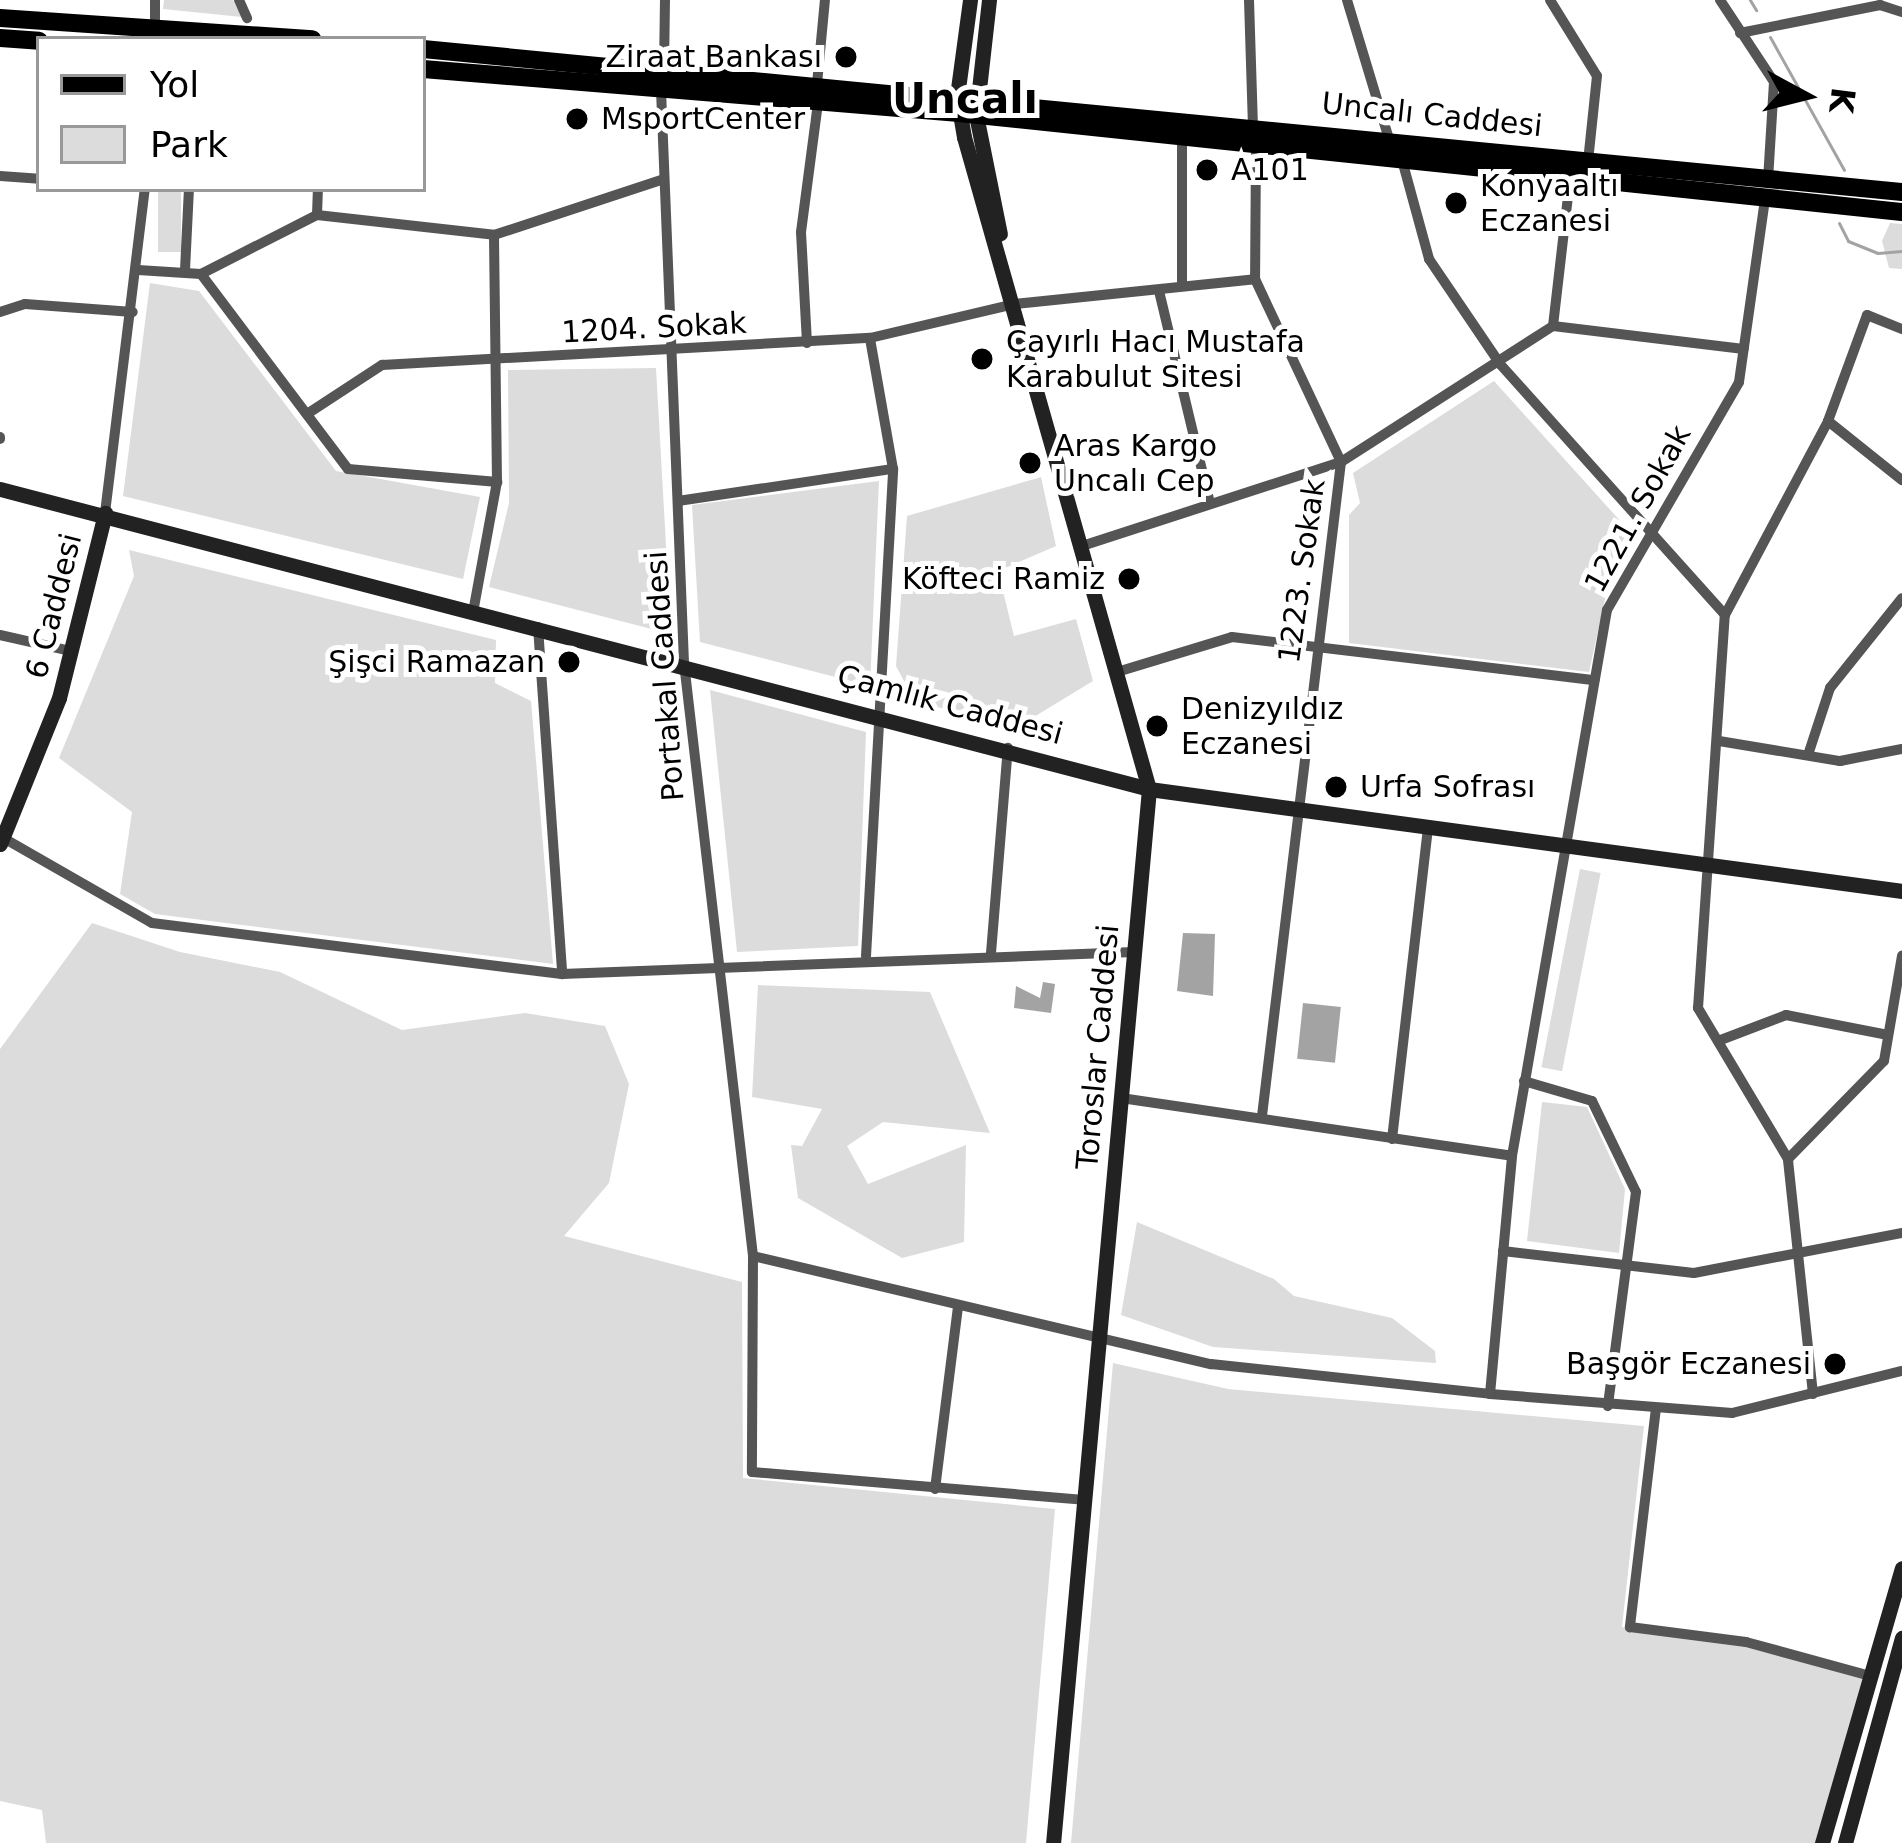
<!DOCTYPE html>
<meta charset="utf-8">
<style>
body{margin:0}
#map{position:relative;width:1902px;height:1843px;overflow:hidden;background:#fff;font-family:"DejaVu Sans",sans-serif}
div>[style]{position:absolute}
[style*='--x']{left:calc(var(--x)*1px);top:calc(var(--y)*1px);width:calc(var(--w)*1px);rotate:calc(var(--a)*1deg)}
.green>*{inset:0;background:#dcdcdc;transform-origin:0 0}
.water>*{inset:0;background:#a3a3a3;transform-origin:0 0}
.stream>*{height:3px;margin:-1.5px;padding:0 1.5px;transform-origin:1.5px;border-radius:1.5px;background:#a3a3a3}
.street>*{height:10px;margin:-5px;padding:0 5px;transform-origin:5px;border-radius:5px;background:#555}
.secondary>*{height:15px;margin:-7.5px;padding:0 7.5px;transform-origin:7.5px;border-radius:7.5px;background:#222}
.primary>*{height:18px;margin:-9px;padding:0 9px;transform-origin:9px;border-radius:9px;background:#000}
.dots>*{width:33px;height:33px;translate:-50% -50%;box-sizing:border-box;border:6px solid #fff;border-radius:50%}
span{translate:-50% -50%;white-space:nowrap;text-align:center;line-height:1.15;-webkit-text-stroke:10px #fff;paint-order:stroke}
.poi-label{font-size:30px;color:#000}
.right{translate:-100% -50%;text-align:right}
.left{translate:0 -50%;text-align:left}
.street-label{font-size:30px;color:#000}
.district-label{font-size:42px;color:#000;font-weight:700}
.legend{position:absolute;left:36px;top:36px;width:390px;height:156px;box-sizing:border-box;background:#fff;border:3px solid #999;margin:0;padding:15px 21px;list-style:none;font-size:36px;color:#000}
.legend li{display:flex;align-items:center;gap:24px;height:60px}
.legend b{width:60px;border:3px solid #999}
.north{position:absolute;left:1746px;top:36px;width:120px;height:120px;-webkit-text-stroke:9px #fff;paint-order:stroke;rotate:97deg;font-size:33px;font-weight:700;line-height:48px;text-align:center;color:#000}
.north::after{content:'';display:block;margin:auto;width:42px;height:54px;background:#000;clip-path:polygon(50% 0,100% 100%,50% 72%,0 100%)}
</style>
<div id="map">
<div class="green">
<div style="clip-path:polygon(164px 0,233px 0,242px 17px,163px 9px)"></div>
<div style="left:158px;top:189px;width:23px;height:63px"></div>
<div style="clip-path:polygon(1890px 223px,1902px 224px,1902px 269px,1889px 268px,1882px 241px)"></div>
<div style="clip-path:polygon(150px 283px,199px 291px,336px 471px,480px 497px,463px 579px,123px 496px)"></div>
<div style="clip-path:polygon(656px 368px,671px 634px,489px 587px,509px 503px,508px 370px)"></div>
<div style="clip-path:polygon(1494px 381px,1632px 534px,1611px 572px,1589px 672px,1349px 643px,1349px 515px,1360px 503px,1353px 473px)"></div>
<div style="clip-path:polygon(1041px 477px,1056px 546px,998px 571px,1014px 636px,1076px 619px,1093px 681px,1019px 726px,915px 702px,896px 666px,907px 516px)"></div>
<div style="clip-path:polygon(879px 481px,870px 686px,700px 642px,692px 505px)"></div>
<div style="clip-path:polygon(129px 550px,496px 640px,495px 683px,531px 701px,553px 964px,155px 914px,120px 894px,132px 812px,59px 758px,134px 576px)"></div>
<div style="clip-path:polygon(710px 690px,866px 732px,858px 946px,737px 952px)"></div>
<div style="left:1580px;top:869px;width:21px;height:202px;rotate:11deg"></div>
<div style="clip-path:polygon(92px 923px,180px 952px,280px 972px,402px 1030px,525px 1013px,605px 1026px,629px 1084px,609px 1183px,564px 1236px,742px 1282px,743px 1478px,1055px 1509px,1026px 1843px,46px 1843px,42px 1810px,0 1801px,0 1049px)"></div>
<div style="clip-path:polygon(758px 985px,930px 992px,990px 1133px,883px 1122px,847px 1146px,868px 1184px,966px 1145px,964px 1242px,902px 1258px,798px 1198px,791px 1145px,802px 1146px,822px 1109px,752px 1097px)"></div>
<div style="clip-path:polygon(1542px 1102px,1587px 1107px,1625px 1189px,1619px 1253px,1527px 1241px)"></div>
<div style="clip-path:polygon(1137px 1222px,1274px 1279px,1294px 1296px,1392px 1318px,1435px 1351px,1436px 1363px,1213px 1347px,1121px 1315px)"></div>
<div style="clip-path:polygon(1113px 1363px,1228px 1389px,1644px 1426px,1622px 1627px,1746px 1642px,1870px 1676px,1822px 1843px,1071px 1843px)"></div>
</div>
<div class="water">
<div style="clip-path:polygon(1183px 933px,1215px 934px,1213px 996px,1177px 991px)"></div>
<div style="clip-path:polygon(1043px 982px,1055px 984px,1051px 1013px,1014px 1008px,1016px 986px,1040px 998px)"></div>
<div style="left:1303px;top:1003px;width:38px;height:56px;rotate:6deg"></div>
</div>
<div class="stream">
<div style="--x:1750;--y:0;--w:12;--a:59"></div>
<div style="--x:1770;--y:37;--w:152;--a:60.9"></div>
<div style="--x:1839;--y:223;--w:20;--a:63"></div>
<div style="--x:1848;--y:241;--w:32;--a:22"></div>
<div style="--x:1878;--y:253;--w:24;--a:-5"></div>
</div>
<div class="street">
<div style="--x:239;--y:0;--w:20;--a:66"></div>
<div style="--x:1249;--y:0;--w:127;--a:88.2"></div>
<div style="--x:1347;--y:0;--w:145;--a:73.2"></div>
<div style="--x:1550;--y:0;--w:89;--a:58.3"></div>
<div style="--x:1597;--y:76;--w:85;--a:96"></div>
<div style="--x:1720;--y:0;--w:98;--a:56.6"></div>
<div style="--x:1774;--y:82;--w:99;--a:93.5"></div>
<div style="--x:155;--y:30;--w:30;--a:-90"></div>
<div style="--x:1740;--y:33;--w:143;--a:-11.3"></div>
<div style="--x:1880;--y:5;--w:23;--a:18"></div>
<div style="--x:664;--y:70;--w:70;--a:-89.2"></div>
<div style="--x:817;--y:84;--w:84;--a:-84.6"></div>
<div style="--x:661;--y:90;--w:573;--a:87.7"></div>
<div style="--x:684;--y:663;--w:597;--a:83.36"></div>
<div style="--x:753;--y:1256;--w:216;--a:90.3"></div>
<div style="--x:752;--y:1472;--w:333;--a:4.8"></div>
<div style="--x:1182;--y:138;--w:148;--a:90"></div>
<div style="--x:1256;--y:145;--w:134;--a:90.4"></div>
<div style="--x:1255;--y:279;--w:202;--a:64.8"></div>
<div style="--x:1341;--y:462;--w:659;--a:96.89"></div>
<div style="--x:1402;--y:160;--w:103;--a:74.7"></div>
<div style="--x:1429;--y:259;--w:127;--a:55.9"></div>
<div style="--x:1500;--y:364;--w:337;--a:48.1"></div>
<div style="--x:0;--y:176;--w:39;--a:4"></div>
<div style="--x:317;--y:215;--w:178;--a:6.4"></div>
<div style="--x:494;--y:235;--w:179;--a:-18.2"></div>
<div style="--x:138;--y:270;--w:63;--a:3.6"></div>
<div style="--x:201;--y:274;--w:130;--a:-27"></div>
<div style="--x:317;--y:215;--w:26;--a:-88"></div>
<div style="--x:185;--y:270;--w:81;--a:-87.2"></div>
<div style="--x:201;--y:274;--w:244;--a:53"></div>
<div style="--x:348;--y:469;--w:150;--a:5"></div>
<div style="--x:1159;--y:291;--w:218;--a:76.5"></div>
<div style="--x:0;--y:312;--w:26;--a:-18"></div>
<div style="--x:25;--y:304;--w:108;--a:4.2"></div>
<div style="--x:1553;--y:326;--w:192;--a:6.9"></div>
<div style="--x:807;--y:343;--w:111;--a:-93.1"></div>
<div style="--x:801;--y:232;--w:131;--a:-82.5"></div>
<div style="--x:307;--y:414;--w:90;--a:-33.2"></div>
<div style="--x:382;--y:365;--w:489;--a:-3.2"></div>
<div style="--x:870;--y:338;--w:149;--a:-13.2"></div>
<div style="--x:1015;--y:304;--w:241;--a:-5.9"></div>
<div style="--x:1828;--y:421;--w:95;--a:38.6"></div>
<div style="--x:0;--y:437;--w:2;--a:90"></div>
<div style="--x:678;--y:501;--w:217;--a:-8.5"></div>
<div style="--x:105;--y:513;--w:326;--a:-83"></div>
<div style="--x:1082;--y:546;--w:272;--a:-18"></div>
<div style="--x:1341;--y:462;--w:252;--a:-32.7"></div>
<div style="--x:1553;--y:326;--w:149;--a:-83.4"></div>
<div style="--x:474;--y:607;--w:127;--a:-79.6"></div>
<div style="--x:497;--y:482;--w:247;--a:-90.7"></div>
<div style="--x:538;--y:627;--w:348;--a:86"></div>
<div style="--x:0;--y:635;--w:73;--a:12.7"></div>
<div style="--x:1117;--y:672;--w:120;--a:-16.9"></div>
<div style="--x:1232;--y:637;--w:365;--a:6.8"></div>
<div style="--x:1719;--y:741;--w:123;--a:9.4"></div>
<div style="--x:1840;--y:761;--w:63;--a:-11"></div>
<div style="--x:1808;--y:755;--w:71;--a:-71.8"></div>
<div style="--x:1830;--y:688;--w:115;--a:-51.3"></div>
<div style="--x:0;--y:836;--w:175;--a:29.8"></div>
<div style="--x:152;--y:923;--w:413;--a:7.1"></div>
<div style="--x:562;--y:974;--w:572;--a:-2.2"></div>
<div style="--x:991;--y:953;--w:206;--a:-85.3"></div>
<div style="--x:866;--y:956;--w:488;--a:-86.8"></div>
<div style="--x:893;--y:469;--w:133;--a:-100"></div>
<div style="--x:1718;--y:1041;--w:73;--a:-20.9"></div>
<div style="--x:1786;--y:1015;--w:104;--a:11.1"></div>
<div style="--x:1524;--y:1081;--w:71;--a:16.4"></div>
<div style="--x:1592;--y:1101;--w:101;--a:64.2"></div>
<div style="--x:1636;--y:1192;--w:216;--a:97.5"></div>
<div style="--x:1121;--y:1098;--w:395;--a:8.4"></div>
<div style="--x:1512;--y:1156;--w:554;--a:-80.13"></div>
<div style="--x:1607;--y:610;--w:263;--a:-59.9"></div>
<div style="--x:1739;--y:382;--w:185;--a:-81.9"></div>
<div style="--x:1392;--y:1139;--w:314;--a:-83.4"></div>
<div style="--x:1788;--y:1159;--w:137;--a:-45.6"></div>
<div style="--x:1884;--y:1061;--w:107;--a:-80.3"></div>
<div style="--x:1503;--y:1251;--w:192;--a:6.6"></div>
<div style="--x:1694;--y:1273;--w:212;--a:-10.9"></div>
<div style="--x:753;--y:1256;--w:471;--a:13.3"></div>
<div style="--x:1211;--y:1364;--w:281;--a:6.1"></div>
<div style="--x:1490;--y:1394;--w:243;--a:4.5"></div>
<div style="--x:1732;--y:1413;--w:175;--a:-13.9"></div>
<div style="--x:1490;--y:1394;--w:239;--a:-84.7"></div>
<div style="--x:1813;--y:1394;--w:236;--a:-96.1"></div>
<div style="--x:1788;--y:1159;--w:176;--a:-120.8"></div>
<div style="--x:1698;--y:1008;--w:394;--a:-86.1"></div>
<div style="--x:1725;--y:615;--w:220;--a:-62"></div>
<div style="--x:1828;--y:421;--w:113;--a:-69.8"></div>
<div style="--x:1867;--y:315;--w:38;--a:22"></div>
<div style="--x:1656;--y:1408;--w:221;--a:96.8"></div>
<div style="--x:1630;--y:1627;--w:117;--a:7.4"></div>
<div style="--x:1746;--y:1642;--w:129;--a:15.3"></div>
<div style="--x:935;--y:1489;--w:184;--a:-82.8"></div>
</div>
<div class="secondary">
<div style="--x:970;--y:0;--w:97;--a:97.7"></div>
<div style="--x:957;--y:96;--w:42;--a:80.3"></div>
<div style="--x:964;--y:137;--w:678;--a:74.16"></div>
<div style="--x:1149;--y:789;--w:1058;--a:95.2"></div>
<div style="--x:989;--y:0;--w:116;--a:96.4"></div>
<div style="--x:976;--y:115;--w:121;--a:78.6"></div>
<div style="--x:0;--y:489;--w:1188;--a:14.63"></div>
<div style="--x:1149;--y:789;--w:760;--a:7.71"></div>
<div style="--x:0;--y:844;--w:157;--a:-68"></div>
<div style="--x:59;--y:698;--w:191;--a:-76"></div>
<div style="--x:1822;--y:1843;--w:286;--a:-73.8"></div>
<div style="--x:1845;--y:1843;--w:213;--a:-74.5"></div>
</div>
<div class="primary">
<div style="--x:0;--y:18;--w:313;--a:3.9"></div>
<div style="--x:0;--y:38;--w:39;--a:4"></div>
<div style="--x:423;--y:49;--w:1486;--a:5.52"></div>
<div style="--x:423;--y:69;--w:538;--a:4.69"></div>
<div style="--x:959;--y:113;--w:948;--a:5.99"></div>
</div>
<div class="dots">
<div style="left:846px;top:57px;background:#000"></div>
<div style="left:577px;top:119px;background:#000"></div>
<div style="left:1207px;top:170px;background:#000"></div>
<div style="left:1456px;top:203px;background:#000"></div>
<div style="left:982px;top:359px;background:#000"></div>
<div style="left:1030px;top:463px;background:#000"></div>
<div style="left:1129px;top:579px;background:#000"></div>
<div style="left:569px;top:662px;background:#000"></div>
<div style="left:1157px;top:726px;background:#000"></div>
<div style="left:1336px;top:787px;background:#000"></div>
<div style="left:1835px;top:1364px;background:#000"></div>
</div>
<div class="poi-label">
<span class="right" style="left:822px;top:57px">Ziraat Bankası</span>
<span class="left" style="left:601px;top:119px">MsportCenter</span>
<span class="left" style="left:1231px;top:170px">A101</span>
<span class="left" style="left:1480px;top:203px">Konyaaltı<br>Eczanesi</span>
<span class="left" style="left:1006px;top:359px">Çayırlı Hacı Mustafa<br>Karabulut Sitesi</span>
<span class="left" style="left:1054px;top:463px">Aras Kargo<br>Uncalı Cep</span>
<span class="right" style="left:1105px;top:579px">Köfteci Ramiz</span>
<span class="right" style="left:545px;top:662px">Şişci Ramazan</span>
<span class="left" style="left:1181px;top:726px">Denizyıldız<br>Eczanesi</span>
<span class="left" style="left:1360px;top:787px">Urfa Sofrası</span>
<span class="right" style="left:1811px;top:1364px">Başgör Eczanesi</span>
</div>
<div class="street-label">
<span style="left:1432px;top:115px;rotate:6deg">Uncalı Caddesi</span>
<span style="left:654px;top:328px;rotate:-3deg">1204. Sokak</span>
<span style="left:1638px;top:509px;rotate:-61deg">1221. Sokak</span>
<span style="left:1302px;top:571px;rotate:-82deg">1223. Sokak</span>
<span style="left:54px;top:606px;rotate:-76deg">6 Caddesi</span>
<span style="left:665px;top:676px;rotate:-94deg">Portakal Caddesi</span>
<span style="left:950px;top:705px;rotate:15deg">Çamlık Caddesi</span>
<span style="left:1098px;top:1047px;rotate:-85deg">Toroslar Caddesi</span>
</div>
<div class="district-label">
<span style="left:965px;top:99px">Uncalı</span>
</div>
<ul class="legend">
<li><b style="height:15px;background:#000"></b>Yol</li>
<li><b style="height:33px;background:#dcdcdc"></b>Park</li>
</ul>
<div class="north">K</div>
</div>
